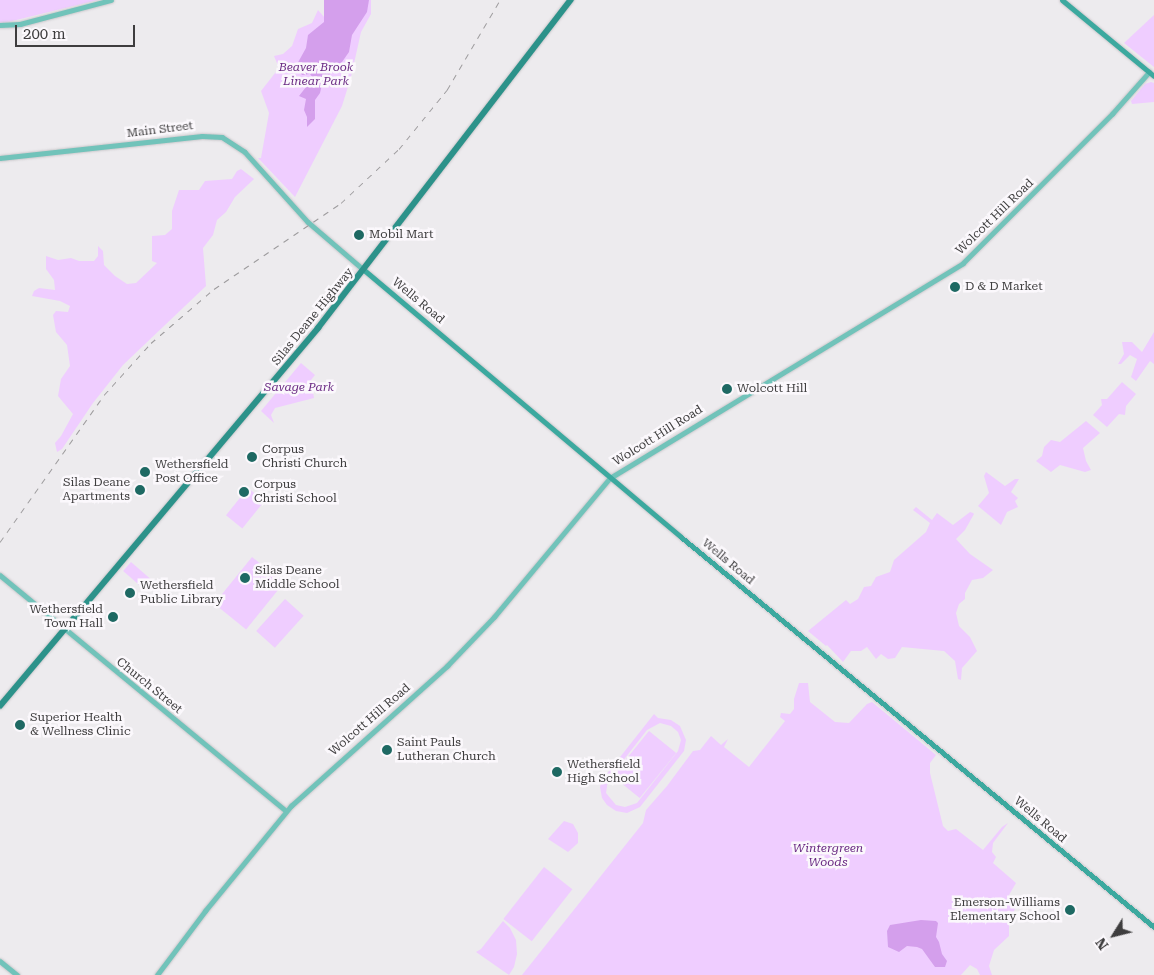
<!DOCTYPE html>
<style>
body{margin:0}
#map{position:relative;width:1154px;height:975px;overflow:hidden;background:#edebee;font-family:"Roboto Serif",serif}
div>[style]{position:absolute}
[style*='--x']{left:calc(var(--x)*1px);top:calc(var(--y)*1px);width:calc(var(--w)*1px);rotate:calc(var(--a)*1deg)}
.green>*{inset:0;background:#efcdff;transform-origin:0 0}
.water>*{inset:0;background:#d49fec}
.roads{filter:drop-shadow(0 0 1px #cac8cb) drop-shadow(0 0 1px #cac8cb)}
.tertiary>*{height:4.5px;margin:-2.25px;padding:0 2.25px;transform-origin:2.25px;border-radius:2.25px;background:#71c3ba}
.secondary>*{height:5px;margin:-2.5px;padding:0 2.5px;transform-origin:2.5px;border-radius:2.5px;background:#3ca99f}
.primary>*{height:5.5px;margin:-2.75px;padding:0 2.75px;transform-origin:2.75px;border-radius:2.75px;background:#2c928a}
.rail>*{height:1px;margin-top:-0.5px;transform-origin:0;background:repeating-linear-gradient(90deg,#9d9b9d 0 6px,transparent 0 12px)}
.dots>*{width:14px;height:14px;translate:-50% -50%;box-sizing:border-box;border:2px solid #fbf8fc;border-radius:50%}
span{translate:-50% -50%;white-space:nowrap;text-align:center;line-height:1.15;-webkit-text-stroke:5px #fbf8fc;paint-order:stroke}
.park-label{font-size:12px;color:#6a2a83;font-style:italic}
.street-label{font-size:12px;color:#3e3d3e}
.poi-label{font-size:12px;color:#3e3d3e}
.left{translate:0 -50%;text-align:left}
.right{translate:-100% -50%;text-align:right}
.north{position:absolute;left:1089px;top:910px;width:50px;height:50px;-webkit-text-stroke:4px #fbf8fc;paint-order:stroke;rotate:234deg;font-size:14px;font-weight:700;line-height:20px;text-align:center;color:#3e3d3e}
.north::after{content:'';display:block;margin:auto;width:18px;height:22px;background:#3e3d3e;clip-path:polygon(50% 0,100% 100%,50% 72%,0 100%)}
.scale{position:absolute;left:15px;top:25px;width:120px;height:22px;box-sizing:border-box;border:2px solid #3e3d3e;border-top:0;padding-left:6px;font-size:15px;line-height:18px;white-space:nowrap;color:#3e3d3e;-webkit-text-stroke:4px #fbf8fc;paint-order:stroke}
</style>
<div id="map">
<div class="green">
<div style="clip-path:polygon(0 0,98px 0,4px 23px,0 23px)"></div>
<div style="clip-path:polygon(324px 0,371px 0,371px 14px,361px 32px,351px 77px,342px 106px,295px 197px,258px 158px,261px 158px,269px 113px,261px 91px,279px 68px,274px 56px,283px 54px,292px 46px,298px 29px,312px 23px,318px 10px,325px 18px,327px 17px)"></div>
<div style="clip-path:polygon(1154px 15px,1154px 67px,1124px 43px)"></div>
<div style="clip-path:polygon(1151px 82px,1154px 83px,1154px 102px,1132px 104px,1131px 101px,1145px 84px)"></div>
<div style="clip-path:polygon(241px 169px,254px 179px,235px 197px,226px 212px,217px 220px,213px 235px,203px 248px,206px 286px,123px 365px,93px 403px,62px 449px,57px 452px,55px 443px,61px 436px,73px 414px,58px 396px,61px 379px,70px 366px,67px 345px,56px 332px,53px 315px,56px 311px,68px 312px,70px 306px,60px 301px,32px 296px,34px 291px,39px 288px,55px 290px,54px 280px,46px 269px,46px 256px,58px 260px,71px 258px,79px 261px,94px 261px,98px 256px,98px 246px,103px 251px,104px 265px,115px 276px,127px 284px,136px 283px,157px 263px,152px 261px,152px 236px,165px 235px,172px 229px,172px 211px,179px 190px,199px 190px,205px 181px,232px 179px,237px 171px)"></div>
<div style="clip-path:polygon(1154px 332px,1154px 364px,1150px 361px,1136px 381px,1131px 377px,1137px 359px,1130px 355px,1121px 364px,1118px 364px,1124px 354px,1122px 342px,1132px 342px,1142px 352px)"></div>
<div style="clip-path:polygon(301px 363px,315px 375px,311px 380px,314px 398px,275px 408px,271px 415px,274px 423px,261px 411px)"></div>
<div style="clip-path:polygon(1122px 382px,1136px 394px,1126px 406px,1125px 415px,1119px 414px,1107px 427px,1093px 415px,1102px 405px,1101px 399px,1107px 399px)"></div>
<div style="clip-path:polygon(1086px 421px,1100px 433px,1083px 448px,1086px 461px,1091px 470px,1085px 472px,1060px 465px,1051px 472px,1036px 461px,1042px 456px,1044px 447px,1051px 440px,1060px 442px)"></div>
<div style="clip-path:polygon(986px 472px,1005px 486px,1015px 479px,1019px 479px,1011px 492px,1018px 498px,1015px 501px,1018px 507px,1007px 512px,1001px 525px,978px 506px,989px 493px,984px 476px)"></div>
<div style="left:248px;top:488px;width:21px;height:35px;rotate:39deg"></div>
<div style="clip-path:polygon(916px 507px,932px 520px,937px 513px,953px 525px,970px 512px,973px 513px,974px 514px,965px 530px,956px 539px,970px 554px,993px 570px,983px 578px,972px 580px,965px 593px,965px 599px,959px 604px,956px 613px,959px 626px,970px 637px,977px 651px,962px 668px,961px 680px,958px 679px,955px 661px,944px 651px,902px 647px,895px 658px,888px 659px,881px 654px,876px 659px,867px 647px,861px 651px,851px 651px,843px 662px,827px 645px,826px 646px,808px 631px,846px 600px,850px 604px,858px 599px,864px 587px,871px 586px,876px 577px,890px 572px,894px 560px,926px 532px,930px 523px,913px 510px)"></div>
<div style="left:252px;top:557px;width:41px;height:60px;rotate:39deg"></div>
<div style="left:131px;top:562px;width:29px;height:12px;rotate:41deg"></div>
<div style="left:285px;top:599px;width:25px;height:43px;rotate:42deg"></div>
<div style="clip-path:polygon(799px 683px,808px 683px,810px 702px,835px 722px,849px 723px,867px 704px,872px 702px,936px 755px,930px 763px,930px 773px,943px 826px,948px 831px,956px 829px,983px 850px,1002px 827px,1008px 823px,993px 843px,992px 852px,996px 857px,993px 863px,1016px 883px,1009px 895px,1015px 909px,1009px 922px,1009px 936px,994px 950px,989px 966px,992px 975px,980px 975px,977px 969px,970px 965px,961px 975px,522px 975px,643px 823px,646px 810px,667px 786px,693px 751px,700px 750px,711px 736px,721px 745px,728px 739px,724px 747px,749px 767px,785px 721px,780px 717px,781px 713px,790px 714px,794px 709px,794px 699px)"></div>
<div style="clip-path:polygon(evenodd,654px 714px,658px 718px,671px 720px,680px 726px,686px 740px,684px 751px,640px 807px,627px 813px,616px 811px,607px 805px,602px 798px,600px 787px,602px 780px,654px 714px,660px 723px,671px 726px,678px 732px,681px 740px,678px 751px,637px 803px,625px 807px,616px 805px,606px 793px,608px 780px,647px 730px,660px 723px)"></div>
<div style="left:649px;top:731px;width:35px;height:58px;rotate:39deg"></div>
<div style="clip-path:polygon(564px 821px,573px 824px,578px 833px,578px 843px,568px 852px,548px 839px)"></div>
<div style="left:544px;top:867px;width:36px;height:66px;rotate:38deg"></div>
<div style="clip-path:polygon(503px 921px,510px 928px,516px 940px,517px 954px,514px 967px,509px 975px,476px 952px,481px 949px)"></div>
</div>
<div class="water">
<div style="clip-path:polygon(324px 0,369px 0,367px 12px,352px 35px,349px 52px,342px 62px,334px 66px,330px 74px,323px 80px,320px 93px,315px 100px,315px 119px,307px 127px,307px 117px,304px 110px,306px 99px,299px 96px,313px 78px,310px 74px,302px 75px,296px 66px,306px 48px,308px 35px,324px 22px)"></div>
<div style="clip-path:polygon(921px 920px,936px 921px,938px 923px,936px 937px,939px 942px,942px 954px,947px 961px,945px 967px,935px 967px,922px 949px,917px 947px,907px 946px,899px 952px,888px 947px,887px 931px,890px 925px)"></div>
</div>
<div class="roads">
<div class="tertiary">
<div style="--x:0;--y:25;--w:20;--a:-3"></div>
<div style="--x:20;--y:24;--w:94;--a:-14.8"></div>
<div style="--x:0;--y:158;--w:203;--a:-6.2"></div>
<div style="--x:202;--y:136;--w:20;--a:3"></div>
<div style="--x:222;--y:137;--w:27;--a:33"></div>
<div style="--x:245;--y:152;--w:94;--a:48"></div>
<div style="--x:308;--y:222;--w:74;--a:40.6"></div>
<div style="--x:0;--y:575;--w:371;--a:39.5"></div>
<div style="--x:0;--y:961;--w:22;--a:39"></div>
<div style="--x:157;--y:975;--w:80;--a:-53.1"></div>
<div style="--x:205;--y:911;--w:136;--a:-50.7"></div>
<div style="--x:291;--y:806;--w:210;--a:-41.9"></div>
<div style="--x:447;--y:666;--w:68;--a:-46.2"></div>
<div style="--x:494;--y:617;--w:181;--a:-50.2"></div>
<div style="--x:610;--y:478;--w:413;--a:-31.3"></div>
<div style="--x:963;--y:263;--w:211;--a:-45"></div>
<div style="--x:1112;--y:114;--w:56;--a:-48.6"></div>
</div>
<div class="secondary">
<div style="--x:1062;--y:0;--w:119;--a:39.6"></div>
<div style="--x:364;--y:270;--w:414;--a:40.1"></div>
<div style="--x:681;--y:537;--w:613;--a:39.51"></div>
</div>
<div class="primary">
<div style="--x:0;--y:706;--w:494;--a:-49.9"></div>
<div style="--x:318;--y:328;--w:414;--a:-52.4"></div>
</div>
</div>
<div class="rail">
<div style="--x:0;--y:542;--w:180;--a:-54.7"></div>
<div style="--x:104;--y:395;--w:70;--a:-47.9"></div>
<div style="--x:151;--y:343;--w:83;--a:-40.6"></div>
<div style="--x:214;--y:289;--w:153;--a:-34.1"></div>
<div style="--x:341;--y:203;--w:79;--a:-43"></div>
<div style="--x:399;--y:149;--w:76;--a:-50.9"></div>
<div style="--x:447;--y:90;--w:104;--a:-59.5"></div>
</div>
<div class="dots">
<div style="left:359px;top:235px;background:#1e6963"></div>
<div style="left:955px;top:287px;background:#1e6963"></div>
<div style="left:727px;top:389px;background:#1e6963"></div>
<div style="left:252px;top:457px;background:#1e6963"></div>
<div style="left:145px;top:472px;background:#1e6963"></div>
<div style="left:140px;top:490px;background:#1e6963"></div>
<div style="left:244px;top:492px;background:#1e6963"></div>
<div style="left:245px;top:578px;background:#1e6963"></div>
<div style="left:130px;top:593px;background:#1e6963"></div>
<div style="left:113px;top:617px;background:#1e6963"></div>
<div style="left:20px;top:725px;background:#1e6963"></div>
<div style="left:387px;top:750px;background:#1e6963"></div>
<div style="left:557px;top:772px;background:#1e6963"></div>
<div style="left:1070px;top:910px;background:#1e6963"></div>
</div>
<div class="park-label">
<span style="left:316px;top:75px">Beaver Brook<br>Linear Park</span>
<span style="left:299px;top:388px">Savage Park</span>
<span style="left:828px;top:856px">Wintergreen<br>Woods</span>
</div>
<div class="street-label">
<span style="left:160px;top:130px;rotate:-7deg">Main Street</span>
<span style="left:995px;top:217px;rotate:-44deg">Wolcott Hill Road</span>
<span style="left:418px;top:301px;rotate:40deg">Wells Road</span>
<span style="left:313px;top:317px;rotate:-51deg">Silas Deane Highway</span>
<span style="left:658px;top:436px;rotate:-32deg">Wolcott Hill Road</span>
<span style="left:728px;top:562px;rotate:40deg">Wells Road</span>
<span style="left:149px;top:686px;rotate:39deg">Church Street</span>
<span style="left:370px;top:720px;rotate:-41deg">Wolcott Hill Road</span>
<span style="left:1040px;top:820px;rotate:40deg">Wells Road</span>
</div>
<div class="poi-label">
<span class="left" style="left:369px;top:235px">Mobil Mart</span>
<span class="left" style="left:965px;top:287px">D &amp; D Market</span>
<span class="left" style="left:737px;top:389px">Wolcott Hill</span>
<span class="left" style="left:262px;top:457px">Corpus<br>Christi Church</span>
<span class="left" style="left:155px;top:472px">Wethersfield<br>Post Office</span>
<span class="right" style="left:130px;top:490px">Silas Deane<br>Apartments</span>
<span class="left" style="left:254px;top:492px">Corpus<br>Christi School</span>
<span class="left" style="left:255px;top:578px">Silas Deane<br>Middle School</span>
<span class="left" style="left:140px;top:593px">Wethersfield<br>Public Library</span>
<span class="right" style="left:103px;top:617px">Wethersfield<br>Town Hall</span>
<span class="left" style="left:30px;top:725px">Superior Health<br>&amp; Wellness Clinic</span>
<span class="left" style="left:397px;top:750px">Saint Pauls<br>Lutheran Church</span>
<span class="left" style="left:567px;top:772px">Wethersfield<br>High School</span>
<span class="right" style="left:1060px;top:910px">Emerson-Williams<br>Elementary School</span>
</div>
<div class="north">N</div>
<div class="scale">200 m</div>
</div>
